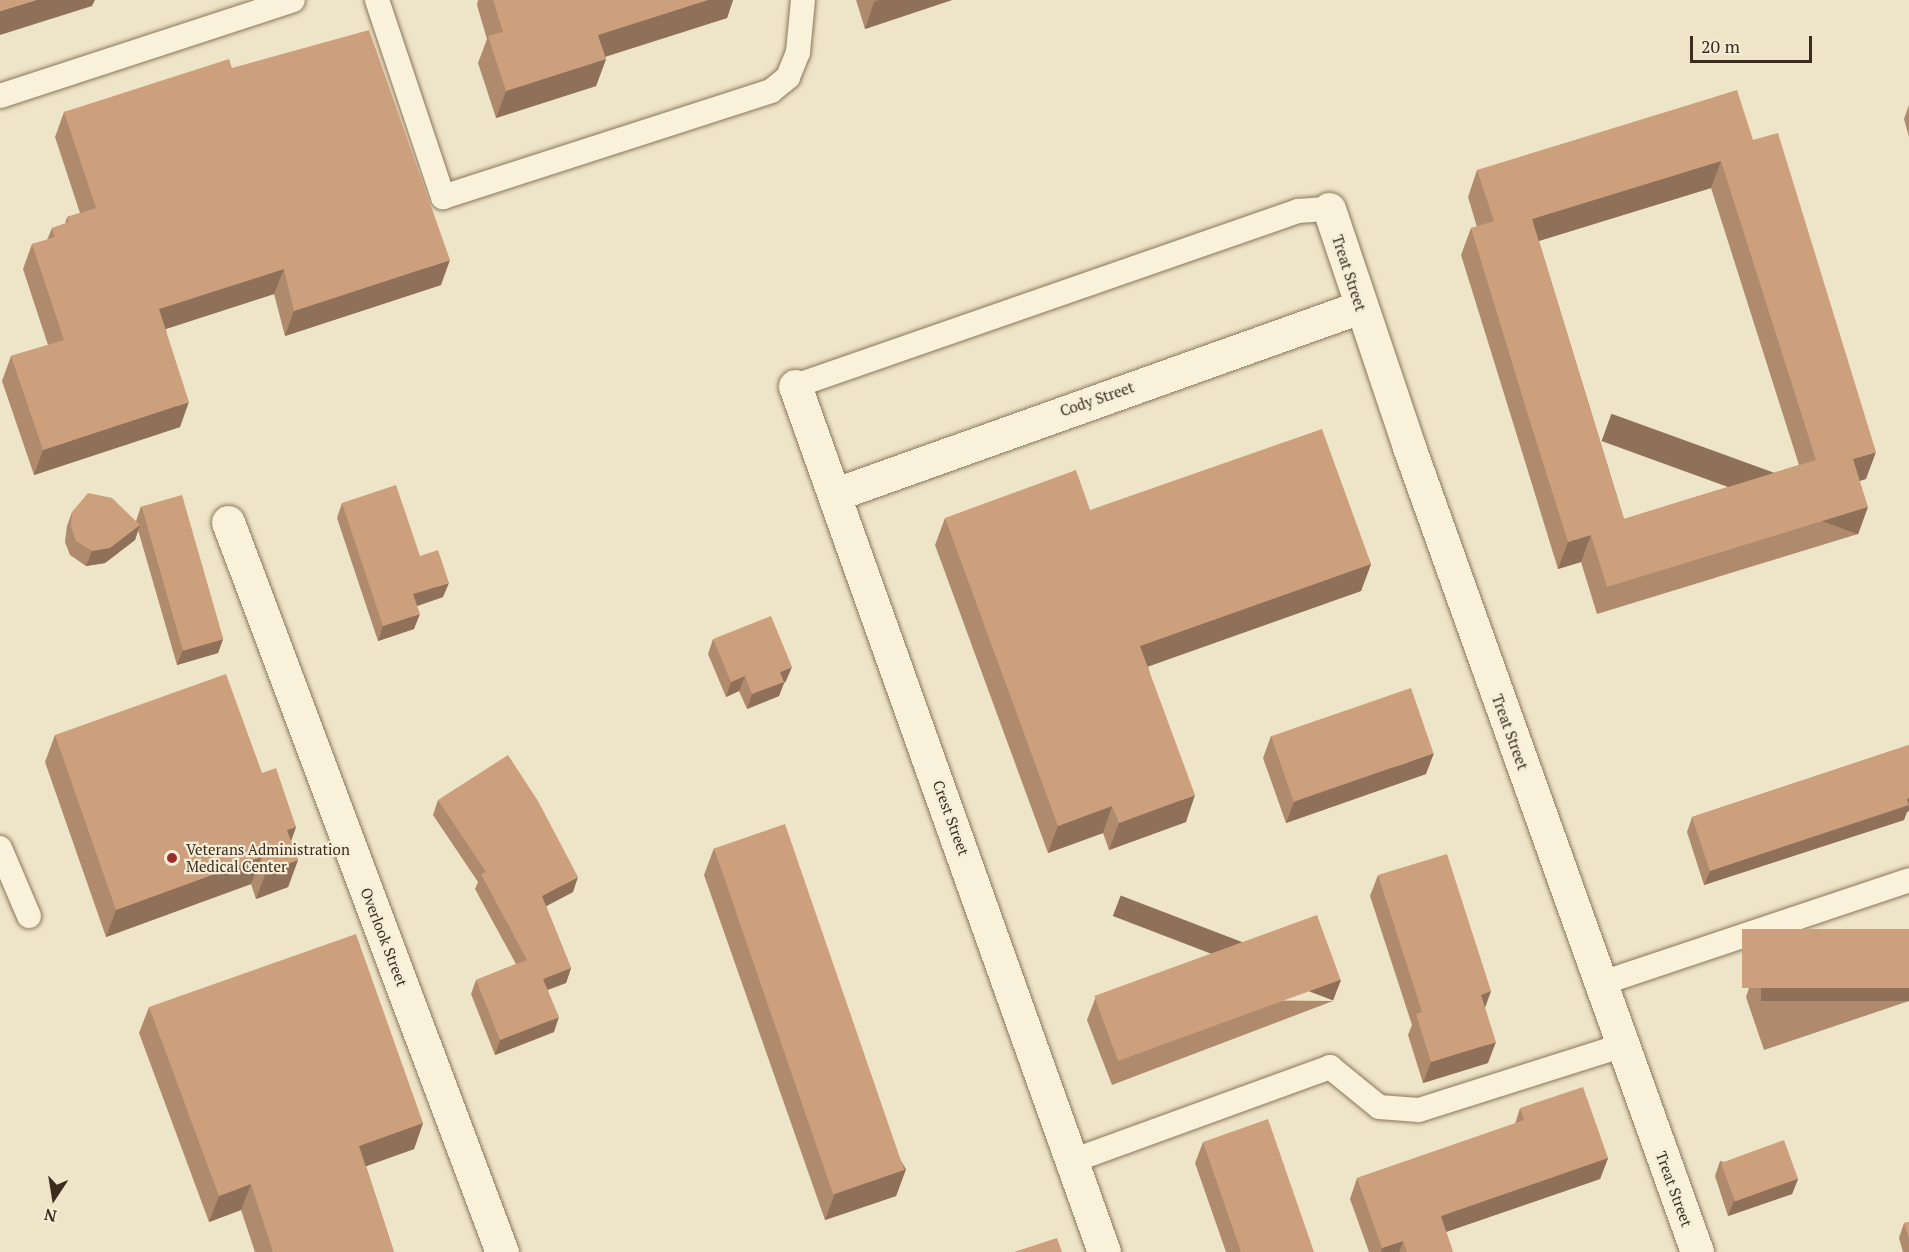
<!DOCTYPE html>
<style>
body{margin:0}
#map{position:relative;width:1909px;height:1252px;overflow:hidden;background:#eee4c7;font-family:"PT Serif",serif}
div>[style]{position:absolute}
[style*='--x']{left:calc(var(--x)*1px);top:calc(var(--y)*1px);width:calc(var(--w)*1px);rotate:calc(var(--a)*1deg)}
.roads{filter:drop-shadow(0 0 2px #8a765c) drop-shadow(0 0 2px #8a765c)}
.lane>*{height:24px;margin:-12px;padding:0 12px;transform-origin:12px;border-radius:12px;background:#f9f1da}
.street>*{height:33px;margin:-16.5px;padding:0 16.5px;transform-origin:16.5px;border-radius:16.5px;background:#f9f1da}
.wall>*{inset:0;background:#af8a6c}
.shaded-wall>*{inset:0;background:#8f7058;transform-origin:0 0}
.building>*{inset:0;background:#cca07d;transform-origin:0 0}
.dots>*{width:16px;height:16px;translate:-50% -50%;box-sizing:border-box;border:3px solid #f6edd7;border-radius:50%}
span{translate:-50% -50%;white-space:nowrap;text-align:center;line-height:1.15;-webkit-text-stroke:4.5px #f6edd7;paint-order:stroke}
.street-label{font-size:15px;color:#3a2d20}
.poi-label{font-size:15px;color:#3a2d20}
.left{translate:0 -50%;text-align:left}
.north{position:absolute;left:24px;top:1168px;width:60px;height:60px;-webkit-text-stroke:4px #f6edd7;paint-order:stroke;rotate:192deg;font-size:16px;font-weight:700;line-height:24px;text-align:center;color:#3a2d20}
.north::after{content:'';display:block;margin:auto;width:21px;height:27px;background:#3a2d20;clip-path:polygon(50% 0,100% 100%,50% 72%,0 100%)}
.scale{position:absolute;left:1690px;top:36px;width:122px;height:27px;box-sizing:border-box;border:3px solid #3a2d20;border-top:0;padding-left:8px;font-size:18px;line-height:21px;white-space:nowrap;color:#3a2d20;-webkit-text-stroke:4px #f6edd7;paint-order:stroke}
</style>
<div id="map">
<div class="roads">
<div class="lane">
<div style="--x:377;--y:0;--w:208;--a:71.5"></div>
<div style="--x:443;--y:197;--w:345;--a:-17.9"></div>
<div style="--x:771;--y:91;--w:22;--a:-39"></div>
<div style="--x:788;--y:77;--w:27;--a:-68"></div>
<div style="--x:798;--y:52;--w:52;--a:-84.5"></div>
<div style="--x:0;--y:96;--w:308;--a:-18.1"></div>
<div style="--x:795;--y:386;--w:533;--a:-19.18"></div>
<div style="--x:1298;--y:211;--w:31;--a:-4"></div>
<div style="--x:0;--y:848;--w:74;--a:66.9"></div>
<div style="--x:1602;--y:983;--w:324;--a:-18.5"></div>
<div style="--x:1072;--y:1161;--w:275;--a:-20"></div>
<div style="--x:1330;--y:1067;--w:63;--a:39.2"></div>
<div style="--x:1379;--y:1107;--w:40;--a:4.3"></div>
<div style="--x:1419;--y:1110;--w:212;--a:-17.6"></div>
</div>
<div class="street">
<div style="--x:1329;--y:209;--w:251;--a:71.4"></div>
<div style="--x:1409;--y:447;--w:855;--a:70.31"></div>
<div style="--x:795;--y:386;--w:919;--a:70.36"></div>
<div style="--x:836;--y:494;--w:556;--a:-19.64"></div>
<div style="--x:228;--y:522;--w:780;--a:69.43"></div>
</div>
</div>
<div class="wall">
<div style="clip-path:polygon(478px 0,733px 0,727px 18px,605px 57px,606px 59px,596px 86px,496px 118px,478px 63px,487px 39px,477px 5px)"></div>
<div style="clip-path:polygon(856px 0,952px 0,865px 29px)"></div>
<div style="clip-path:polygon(232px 68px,441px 285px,285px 336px,274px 294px,166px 329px,180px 427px,34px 475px,2px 381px,11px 356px,48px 345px,23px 269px,32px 244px,47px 240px,52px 228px,65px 224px,67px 217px,80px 213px,55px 137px,64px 112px)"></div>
<div style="clip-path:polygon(1909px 105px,1909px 137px,1904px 119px)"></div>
<div style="clip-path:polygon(evenodd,1753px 140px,1866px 479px,1860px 480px,1858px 534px,1597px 614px,1581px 562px,1558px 569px,1519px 442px,1461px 255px,1471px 228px,1477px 227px,1468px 197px,1477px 170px,1753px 140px,1711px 188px,1799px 465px,1624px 519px,1539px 241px,1711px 188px)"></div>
<div style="clip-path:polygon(342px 503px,420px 556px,443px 597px,417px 606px,414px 629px,378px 641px,337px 518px)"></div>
<div style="clip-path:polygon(141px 506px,223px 639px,218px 653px,177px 665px,138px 530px,135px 540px,105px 563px,86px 566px,70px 555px,65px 542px,67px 526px,72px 512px,136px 521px)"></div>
<div style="clip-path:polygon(1090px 510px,1371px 564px,1361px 591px,1148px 666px,1186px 822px,1109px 850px,1103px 833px,1048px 853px,935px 545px,945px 518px)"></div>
<div style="clip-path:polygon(713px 639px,786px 681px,784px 683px,779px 696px,747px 709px,739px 691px,726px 697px,708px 654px)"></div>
<div style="clip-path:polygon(55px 735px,262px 773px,296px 827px,291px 841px,298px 860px,288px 887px,256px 899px,251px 884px,106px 937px,45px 762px)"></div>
<div style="clip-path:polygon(1271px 736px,1426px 774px,1286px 823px,1263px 758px)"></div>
<div style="clip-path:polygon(1909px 745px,1909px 811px,1907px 812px,1904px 820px,1704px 885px,1687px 832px,1692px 817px)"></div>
<div style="clip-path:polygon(438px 800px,573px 892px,546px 906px,571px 968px,566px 983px,548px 990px,554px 1032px,495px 1055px,471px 994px,476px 980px,516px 964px,475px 889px,478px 882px,433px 815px)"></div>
<div style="clip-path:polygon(714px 848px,906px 1169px,896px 1196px,825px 1220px,704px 875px)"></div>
<div style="clip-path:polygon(1378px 875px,1491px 991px,1485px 1008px,1488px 1063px,1423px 1083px,1408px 1035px,1412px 1025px,1370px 896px)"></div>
<div style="clip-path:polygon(1909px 929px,1909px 1001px,1764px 1050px,1746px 997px,1751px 982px)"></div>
<div style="clip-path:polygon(1095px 999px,1333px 1001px,1112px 1085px,1087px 1020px)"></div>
<div style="clip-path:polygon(149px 1007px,423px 1123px,414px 1149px,366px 1166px,394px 1252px,255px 1252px,241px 1210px,209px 1222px,139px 1033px)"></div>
<div style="clip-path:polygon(1520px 1108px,1608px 1158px,1600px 1179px,1446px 1232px,1453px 1252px,1369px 1252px,1350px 1199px,1357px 1178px,1515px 1124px)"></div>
<div style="clip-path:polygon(1203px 1142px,1314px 1252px,1226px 1252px,1195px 1163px)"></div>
<div style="clip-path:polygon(1720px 1161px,1798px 1179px,1792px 1194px,1728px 1216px,1715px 1176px)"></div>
<div style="clip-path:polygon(1909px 1222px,1909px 1252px,1903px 1252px,1899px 1238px,1904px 1223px)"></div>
</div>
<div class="shaded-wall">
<div style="clip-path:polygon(36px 0,95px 0,92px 6px,0 35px,0 11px)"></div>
<div style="clip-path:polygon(708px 0,733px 0,727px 18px,588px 62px,598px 35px)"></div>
<div style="clip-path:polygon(879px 0,952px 0,865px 29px,874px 2px)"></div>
<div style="clip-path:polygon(606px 59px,596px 86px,496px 118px,506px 91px)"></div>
<div style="clip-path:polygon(1721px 161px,1711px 188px,1522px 246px,1532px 219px)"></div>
<div style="clip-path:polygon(450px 260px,441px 285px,285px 336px,294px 311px)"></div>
<div style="clip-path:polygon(284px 269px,274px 294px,150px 334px,159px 309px)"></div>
<div style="clip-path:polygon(189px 402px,180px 427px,34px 475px,43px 450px)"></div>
<div style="clip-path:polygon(1876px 452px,1866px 479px,1844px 486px,1853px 459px)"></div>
<div style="left:1868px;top:507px;width:29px;height:273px;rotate:110deg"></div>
<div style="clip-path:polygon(140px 525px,135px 540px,105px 563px,86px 566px,92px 551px)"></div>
<div style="clip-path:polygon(1591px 535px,1581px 562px,1558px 569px,1568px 542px)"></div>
<div style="clip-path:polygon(1371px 564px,1361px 591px,1130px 673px,1140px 646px)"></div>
<div style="clip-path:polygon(449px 583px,443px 597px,408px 609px,413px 594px)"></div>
<div style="clip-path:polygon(420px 614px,414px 629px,378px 641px,383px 626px)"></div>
<div style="clip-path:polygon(223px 639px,218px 653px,177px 665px,183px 650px)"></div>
<div style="clip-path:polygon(792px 667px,786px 681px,784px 683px,779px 696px,747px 709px,752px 694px,780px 672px)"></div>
<div style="clip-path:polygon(745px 676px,739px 691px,726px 697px,731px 682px)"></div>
<div style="clip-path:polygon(1434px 753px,1426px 774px,1286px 823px,1294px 802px)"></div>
<div style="clip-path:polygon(1195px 795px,1186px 822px,1109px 850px,1119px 823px)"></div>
<div style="clip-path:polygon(1909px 798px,1909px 811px,1907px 812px,1904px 820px,1704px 885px,1710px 871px)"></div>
<div style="clip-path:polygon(1112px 806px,1103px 833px,1048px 853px,1058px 826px)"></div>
<div style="clip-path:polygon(296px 827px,286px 854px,287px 830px)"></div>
<div style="clip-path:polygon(261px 857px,251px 884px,106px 937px,116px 910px)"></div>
<div style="clip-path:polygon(298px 860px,288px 887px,256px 899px,266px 872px)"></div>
<div style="clip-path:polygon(578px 877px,573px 892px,537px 911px,542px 896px)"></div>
<div style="clip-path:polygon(571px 968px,566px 983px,538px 993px,543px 979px)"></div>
<div style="left:1341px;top:980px;width:22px;height:236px;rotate:111deg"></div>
<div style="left:1909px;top:988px;width:13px;height:148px;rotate:90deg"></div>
<div style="clip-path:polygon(1491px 991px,1483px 1012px,1481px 995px)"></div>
<div style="clip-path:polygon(559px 1017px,554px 1032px,495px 1055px,500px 1040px)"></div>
<div style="clip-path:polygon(1496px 1042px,1488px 1063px,1423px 1083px,1431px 1062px)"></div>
<div style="clip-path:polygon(423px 1123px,414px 1149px,350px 1172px,359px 1146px)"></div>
<div style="clip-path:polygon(1608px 1158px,1600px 1179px,1434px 1236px,1441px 1216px)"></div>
<div style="clip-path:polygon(906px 1169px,896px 1196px,825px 1220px,835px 1193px)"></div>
<div style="clip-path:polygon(1798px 1179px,1792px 1194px,1728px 1216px,1734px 1201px)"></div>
<div style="clip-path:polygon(251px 1184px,241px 1210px,209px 1222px,219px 1196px)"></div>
<div style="clip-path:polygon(1403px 1241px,1399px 1252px,1381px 1252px,1382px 1248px)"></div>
</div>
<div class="building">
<div style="clip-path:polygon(0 0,36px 0,0 11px)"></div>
<div style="clip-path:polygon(493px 0,708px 0,598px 35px,606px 59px,506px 91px,488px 36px,503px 32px)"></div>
<div style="clip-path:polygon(369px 30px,450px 260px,294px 311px,284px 269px,159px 309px,189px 402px,43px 450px,11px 356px,64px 340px,32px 244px,55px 237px,52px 228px,69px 222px,67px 217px,96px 208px,64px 112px,229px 59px,232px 68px)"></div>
<div style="clip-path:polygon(evenodd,1737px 90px,1753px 140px,1778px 133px,1876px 452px,1853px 459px,1868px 507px,1607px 587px,1591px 535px,1568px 542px,1528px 415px,1471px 228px,1494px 221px,1477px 170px,1737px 90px,1721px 161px,1816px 460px,1624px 519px,1532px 219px,1721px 161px)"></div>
<div style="clip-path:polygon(1322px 429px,1371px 564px,1140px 646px,1195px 795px,1119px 823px,1112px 806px,1058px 826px,945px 518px,1076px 470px,1090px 510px)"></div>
<div style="clip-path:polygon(396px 485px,420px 556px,438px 550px,449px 583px,413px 594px,420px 614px,383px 626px,342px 503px)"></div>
<div style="clip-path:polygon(88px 493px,112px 498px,140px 525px,110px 548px,92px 551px,76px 541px,71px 527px,72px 512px)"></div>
<div style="left:182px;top:495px;width:150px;height:42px;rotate:74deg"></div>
<div style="clip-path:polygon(771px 616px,792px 667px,780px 672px,784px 682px,752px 694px,745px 676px,731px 682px,713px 639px)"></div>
<div style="clip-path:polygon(226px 674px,262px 773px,276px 768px,296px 827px,287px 830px,298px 860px,266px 872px,261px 857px,116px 910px,55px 735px)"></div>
<div style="left:1411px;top:688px;width:69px;height:148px;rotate:71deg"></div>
<div style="clip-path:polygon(1909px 745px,1909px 798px,1907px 799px,1909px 805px,1710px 871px,1692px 817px)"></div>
<div style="clip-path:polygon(508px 755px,538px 801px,578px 877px,542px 896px,571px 968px,543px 979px,559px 1017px,500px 1040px,476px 980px,527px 960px,481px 874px,486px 872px,438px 800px)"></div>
<div style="left:785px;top:824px;width:366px;height:75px;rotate:71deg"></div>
<div style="clip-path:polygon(1447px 854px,1491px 991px,1481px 995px,1496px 1042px,1431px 1062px,1416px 1014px,1422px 1012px,1378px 875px)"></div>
<div style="left:1317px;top:915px;width:69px;height:237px;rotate:70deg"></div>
<div style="left:1909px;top:929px;width:59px;height:167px;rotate:90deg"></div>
<div style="clip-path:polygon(356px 934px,423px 1123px,359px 1146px,394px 1252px,273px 1252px,251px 1184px,219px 1196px,149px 1007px)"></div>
<div style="clip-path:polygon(1583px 1087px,1608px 1158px,1441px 1216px,1453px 1252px,1407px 1252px,1403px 1241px,1382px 1248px,1357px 1178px,1524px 1120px,1520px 1108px)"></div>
<div style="clip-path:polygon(1268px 1119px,1314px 1252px,1241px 1252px,1203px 1142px)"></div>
<div style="left:1784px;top:1140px;width:41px;height:67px;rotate:70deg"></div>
<div style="clip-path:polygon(1909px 1222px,1909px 1238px,1904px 1223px)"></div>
<div style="clip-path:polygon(1057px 1238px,1062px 1252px,1014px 1252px)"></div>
</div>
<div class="dots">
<div style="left:172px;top:858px;background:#992e2c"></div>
</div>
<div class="street-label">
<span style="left:1349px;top:273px;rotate:72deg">Treat Street</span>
<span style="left:1097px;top:399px;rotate:-19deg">Cody Street</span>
<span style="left:1510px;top:732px;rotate:70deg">Treat Street</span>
<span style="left:951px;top:818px;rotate:70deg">Crest Street</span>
<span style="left:384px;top:937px;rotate:69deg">Overlook Street</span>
<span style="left:1674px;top:1189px;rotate:70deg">Treat Street</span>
</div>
<div class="poi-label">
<span class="left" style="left:186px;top:858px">Veterans Administration<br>Medical Center</span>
</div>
<div class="north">N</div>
<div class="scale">20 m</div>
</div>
